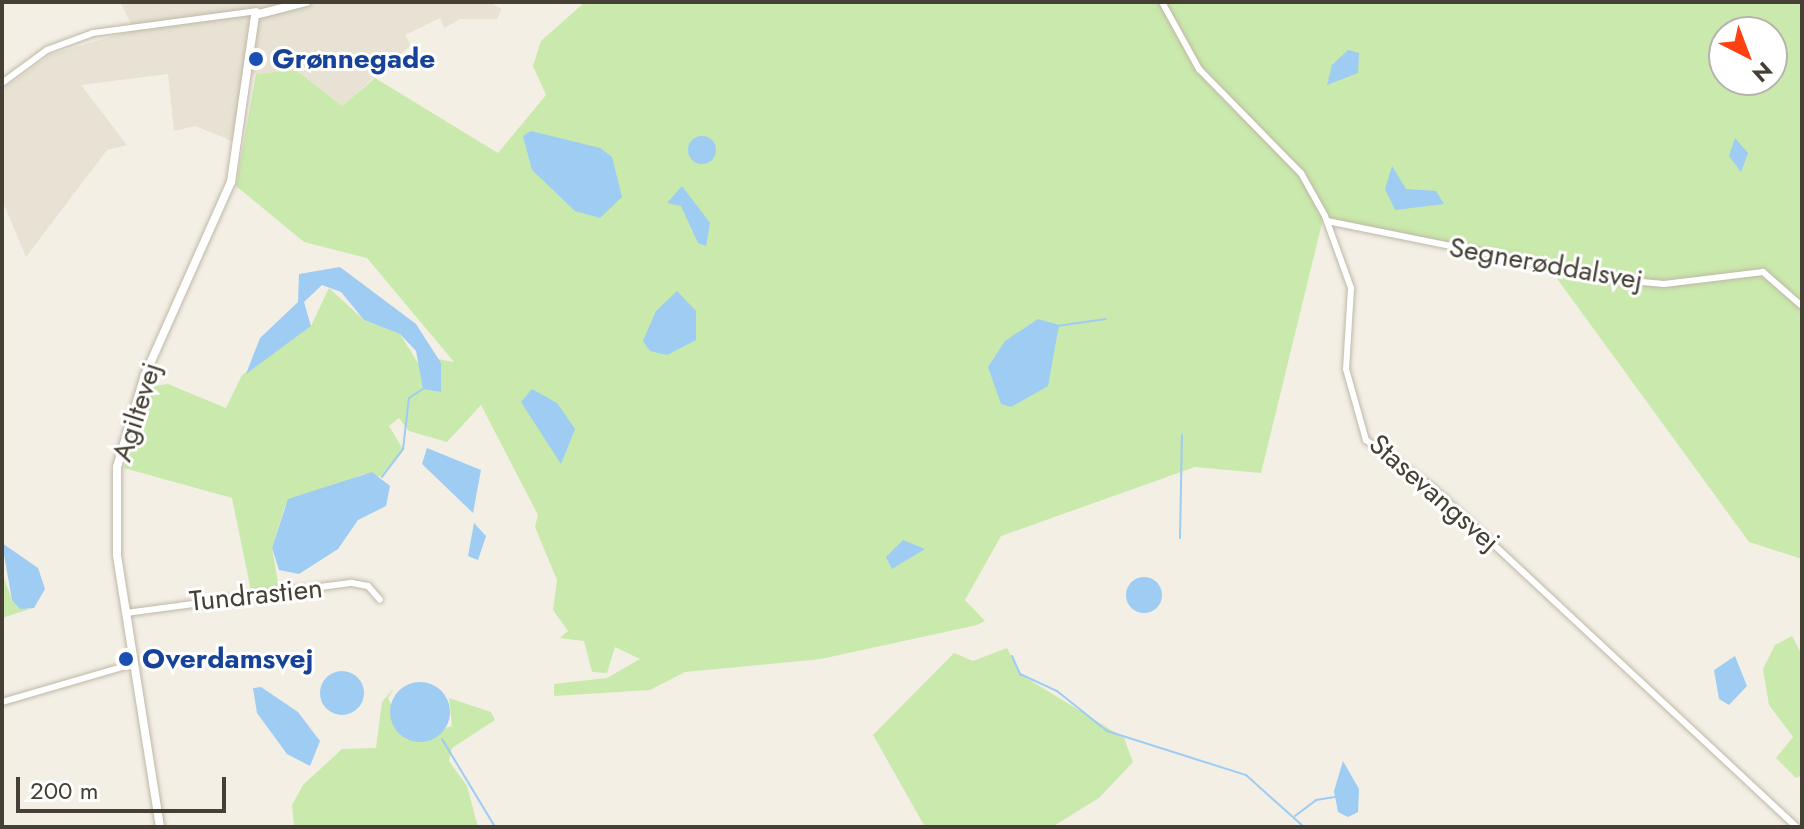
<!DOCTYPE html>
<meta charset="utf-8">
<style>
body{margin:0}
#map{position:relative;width:1804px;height:829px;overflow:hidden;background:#f3efe5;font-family:Jost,sans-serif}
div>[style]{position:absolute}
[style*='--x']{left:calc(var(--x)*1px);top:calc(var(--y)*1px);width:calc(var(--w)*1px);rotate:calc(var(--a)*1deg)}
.residential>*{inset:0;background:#e7e2d3}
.green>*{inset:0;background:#cae9ac}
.water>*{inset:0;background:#9eccf3}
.round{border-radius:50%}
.stream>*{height:2px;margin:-1px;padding:0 1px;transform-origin:1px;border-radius:1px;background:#9eccf3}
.roads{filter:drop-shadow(0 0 2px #bfb8a7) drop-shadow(0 0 2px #bfb8a7)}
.minor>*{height:6px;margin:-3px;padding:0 3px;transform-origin:3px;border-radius:3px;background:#fff}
.tertiary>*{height:8px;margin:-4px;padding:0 4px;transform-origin:4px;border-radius:4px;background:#fff}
.dots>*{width:22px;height:22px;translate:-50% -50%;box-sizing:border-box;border:4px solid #fff;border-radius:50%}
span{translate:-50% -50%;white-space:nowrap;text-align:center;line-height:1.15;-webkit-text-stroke:6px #fff;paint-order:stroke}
.transit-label{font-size:28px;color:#164399;font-weight:700}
.left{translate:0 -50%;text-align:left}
.street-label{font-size:28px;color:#464034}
.frame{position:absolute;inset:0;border:4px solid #464034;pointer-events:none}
.north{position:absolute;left:1708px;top:16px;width:80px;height:80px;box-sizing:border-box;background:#fff;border:2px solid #b5b3ae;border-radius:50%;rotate:138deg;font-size:22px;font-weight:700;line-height:32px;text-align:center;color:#464034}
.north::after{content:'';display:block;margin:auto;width:28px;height:36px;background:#ff4010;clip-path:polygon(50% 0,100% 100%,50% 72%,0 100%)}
.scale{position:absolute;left:16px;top:777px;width:210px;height:36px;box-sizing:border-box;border:4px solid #464034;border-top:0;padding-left:10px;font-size:24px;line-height:28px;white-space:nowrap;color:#464034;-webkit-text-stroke:6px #fff;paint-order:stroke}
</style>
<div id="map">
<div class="residential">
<div style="clip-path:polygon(120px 2px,489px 2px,502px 9px,497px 19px,460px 19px,444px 28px,440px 18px,405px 35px,411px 45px,342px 106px,296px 70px,246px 75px,237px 143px,195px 126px,174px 131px,168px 74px,81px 85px,127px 145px,107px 150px,26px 257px,2px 200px,2px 90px,52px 54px,134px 30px)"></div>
</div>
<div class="green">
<div style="clip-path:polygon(evenodd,585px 2px,1802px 2px,1802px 559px,1749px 542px,1550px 269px,1323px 219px,1261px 473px,1195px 467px,1001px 536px,965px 600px,985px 621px,977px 625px,821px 659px,685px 672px,650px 690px,554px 696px,554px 684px,607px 678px,640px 659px,615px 647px,607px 673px,592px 672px,584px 641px,560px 638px,568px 631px,553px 610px,557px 580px,535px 527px,538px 515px,481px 405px,447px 442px,409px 431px,399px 418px,389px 426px,403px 449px,382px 477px,364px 474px,285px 506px,272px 548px,280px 594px,252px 596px,232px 498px,124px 468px,147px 387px,168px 384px,226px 408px,242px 375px,311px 326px,329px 288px,364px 320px,400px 334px,426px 376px,438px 359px,454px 362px,367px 258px,304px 242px,236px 186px,256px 74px,296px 70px,342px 106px,375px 78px,498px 153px,546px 95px,533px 66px,541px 41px,585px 2px,1724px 32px,1772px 32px,1772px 80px,1724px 80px,1724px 32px)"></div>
<div style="clip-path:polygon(2px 572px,12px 600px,28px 609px,39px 606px,2px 618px)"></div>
<div style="clip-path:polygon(1792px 636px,1802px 655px,1802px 775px,1796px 778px,1776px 758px,1793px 737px,1769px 705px,1763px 669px,1775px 645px)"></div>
<div style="clip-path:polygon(1007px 648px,1020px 674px,1124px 738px,1133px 762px,1099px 798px,1052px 827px,925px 827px,873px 735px,954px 653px,973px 661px)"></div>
<div style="clip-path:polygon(394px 688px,388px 698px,407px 740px,452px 726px,449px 698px,491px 712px,495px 720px,452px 748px,449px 761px,467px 786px,478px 827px,294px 827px,292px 805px,303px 785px,342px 749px,376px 748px,382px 702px)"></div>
</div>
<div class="water">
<div style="clip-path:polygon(1348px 50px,1359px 53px,1358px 73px,1327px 85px,1332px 65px)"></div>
<div style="clip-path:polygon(531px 131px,600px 148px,612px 157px,622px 197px,600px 218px,575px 211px,532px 170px,523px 136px)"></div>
<div class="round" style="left:688px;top:136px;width:28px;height:28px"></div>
<div style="clip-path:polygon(1735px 138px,1748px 153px,1741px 172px,1729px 156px)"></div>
<div style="clip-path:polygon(1392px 166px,1406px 189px,1436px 191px,1444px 204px,1395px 210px,1385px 189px)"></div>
<div style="clip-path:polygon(682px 186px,710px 223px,706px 246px,698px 243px,681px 206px,667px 203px)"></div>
<div style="clip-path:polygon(340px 267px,416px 324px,441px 363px,441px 392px,423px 389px,416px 351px,400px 334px,364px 320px,341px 292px,322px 285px,304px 302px,311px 326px,246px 374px,260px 338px,298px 302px,299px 274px)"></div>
<div style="clip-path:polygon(677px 291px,696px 311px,696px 340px,667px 355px,650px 351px,643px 341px,656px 311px)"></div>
<div style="clip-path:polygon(1038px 319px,1059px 325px,1048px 386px,1011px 407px,1001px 404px,988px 367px,1005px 341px)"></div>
<div style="clip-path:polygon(532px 389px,557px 403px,575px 429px,561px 464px,521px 402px)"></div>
<div style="clip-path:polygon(427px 448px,481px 470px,473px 513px,422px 464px)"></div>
<div style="clip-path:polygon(372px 472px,390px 486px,386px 506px,358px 520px,338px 549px,299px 574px,279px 570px,272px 548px,288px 499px)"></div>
<div style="clip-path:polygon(474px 523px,486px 536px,478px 560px,468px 556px)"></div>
<div style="clip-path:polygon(903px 540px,925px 549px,892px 569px,886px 557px)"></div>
<div style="clip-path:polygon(2px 543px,38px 568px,45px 589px,34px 608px,20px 609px,12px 600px)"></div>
<div class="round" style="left:1126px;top:577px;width:36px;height:36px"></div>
<div style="clip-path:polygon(1735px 656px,1747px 686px,1729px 705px,1719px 699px,1714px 670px)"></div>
<div class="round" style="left:320px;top:671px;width:44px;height:44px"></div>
<div class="round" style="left:390px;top:682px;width:60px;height:60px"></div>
<div style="clip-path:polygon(261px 687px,298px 712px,320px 741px,310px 766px,287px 754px,257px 713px,253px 688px)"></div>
<div style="clip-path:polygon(1343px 761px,1359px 789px,1358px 812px,1348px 817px,1338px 812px,1334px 791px)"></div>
</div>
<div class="stream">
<div style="--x:1057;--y:326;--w:49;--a:-8.3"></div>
<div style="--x:382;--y:477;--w:35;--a:-53"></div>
<div style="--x:403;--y:449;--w:51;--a:-83.3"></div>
<div style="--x:409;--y:398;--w:17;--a:-33"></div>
<div style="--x:1180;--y:538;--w:103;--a:-88.9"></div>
<div style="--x:1012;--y:656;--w:20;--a:66"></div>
<div style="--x:1020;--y:674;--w:41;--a:24.7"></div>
<div style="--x:1057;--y:691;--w:64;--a:38.7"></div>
<div style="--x:1107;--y:731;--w:146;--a:17.6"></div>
<div style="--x:1246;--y:775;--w:78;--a:41.9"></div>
<div style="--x:442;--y:739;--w:103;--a:58.9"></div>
<div style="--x:1295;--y:816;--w:26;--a:-37"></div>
<div style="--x:1316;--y:800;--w:19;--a:-9"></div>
</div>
<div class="roads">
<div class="minor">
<div style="--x:1162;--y:2;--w:77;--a:61.1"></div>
<div style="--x:1199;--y:69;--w:146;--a:45.6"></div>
<div style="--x:1301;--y:173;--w:49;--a:60.8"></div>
<div style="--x:1325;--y:216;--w:77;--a:70.1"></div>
<div style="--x:1351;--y:288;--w:81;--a:93.5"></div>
<div style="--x:1346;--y:369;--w:74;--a:74.3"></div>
<div style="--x:1366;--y:440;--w:82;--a:35.6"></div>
<div style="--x:1433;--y:488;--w:497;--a:43"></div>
<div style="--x:2;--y:83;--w:56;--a:-36.3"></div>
<div style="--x:47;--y:50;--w:49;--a:-20.3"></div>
<div style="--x:93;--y:33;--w:165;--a:-7.6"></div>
<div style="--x:1327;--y:221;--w:299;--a:11.4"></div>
<div style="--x:1620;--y:280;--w:44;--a:5.2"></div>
<div style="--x:1664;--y:284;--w:100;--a:-6.9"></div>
<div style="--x:1763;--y:272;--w:52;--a:41.1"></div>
<div style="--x:126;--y:613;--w:228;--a:-7.6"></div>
<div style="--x:352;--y:583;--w:16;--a:11"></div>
<div style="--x:368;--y:586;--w:18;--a:49"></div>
<div style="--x:2;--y:702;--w:136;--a:-16.2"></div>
</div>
<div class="tertiary">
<div style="--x:160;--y:827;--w:276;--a:-99"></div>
<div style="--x:117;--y:554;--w:87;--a:-90"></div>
<div style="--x:117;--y:467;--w:96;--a:-73.1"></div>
<div style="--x:145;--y:375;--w:211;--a:-66"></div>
<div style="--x:231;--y:182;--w:169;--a:-81.8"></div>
<div style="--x:255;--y:15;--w:53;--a:-14.3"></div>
</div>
</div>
<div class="dots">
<div style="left:256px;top:59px;background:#1a4fb4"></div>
<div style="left:126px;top:659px;background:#1a4fb4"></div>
</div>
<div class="transit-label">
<span class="left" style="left:272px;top:59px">Grønnegade</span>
<span class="left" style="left:142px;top:659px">Overdamsvej</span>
</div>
<div class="street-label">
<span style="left:1546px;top:264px;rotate:10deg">Segnerøddalsvej</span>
<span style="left:137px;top:412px;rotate:-72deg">Agiltevej</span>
<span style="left:1434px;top:493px;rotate:41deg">Stasevangsvej</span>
<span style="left:256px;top:595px;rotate:-6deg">Tundrastien</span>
</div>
<div class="frame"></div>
<div class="north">N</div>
<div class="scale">200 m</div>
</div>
